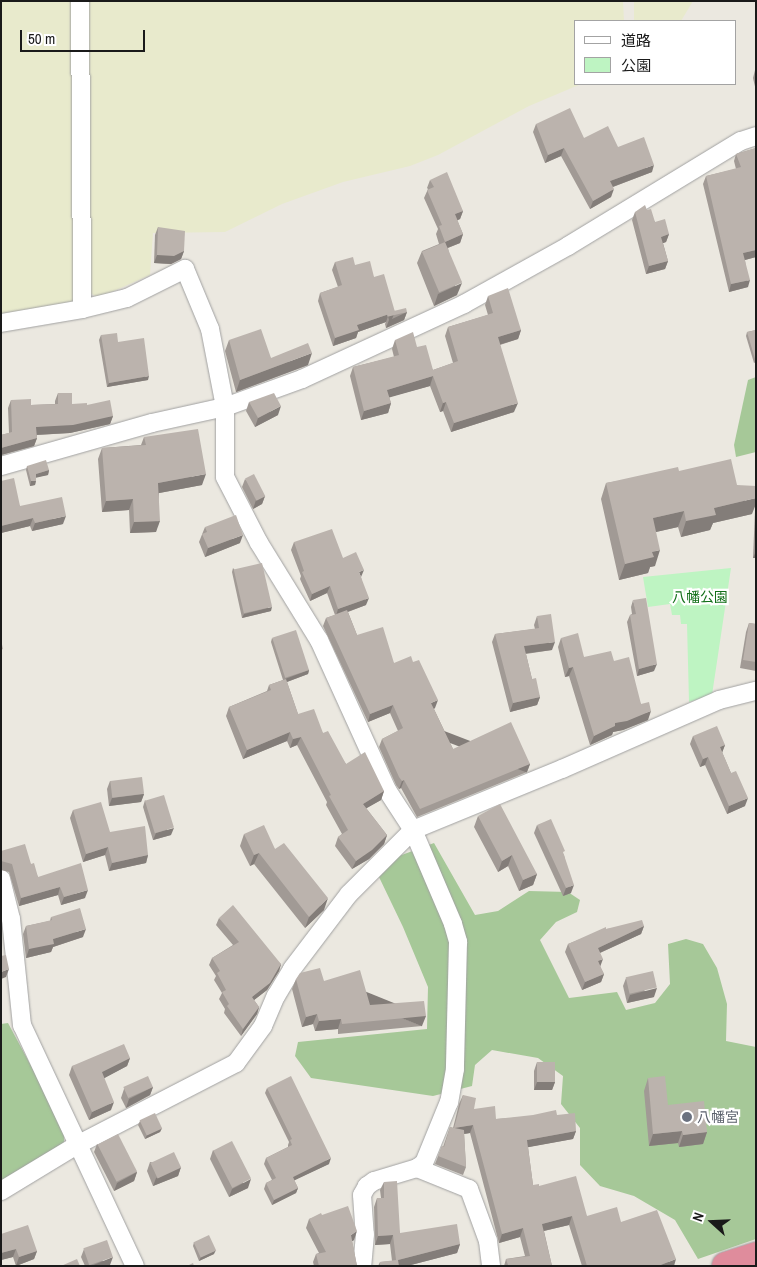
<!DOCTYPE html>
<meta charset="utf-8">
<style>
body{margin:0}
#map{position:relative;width:757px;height:1267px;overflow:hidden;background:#ebe8e0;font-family:"Archivo Narrow","Noto Sans JP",sans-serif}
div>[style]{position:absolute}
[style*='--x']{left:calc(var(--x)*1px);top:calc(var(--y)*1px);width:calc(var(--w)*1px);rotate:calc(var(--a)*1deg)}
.farmland>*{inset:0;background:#e8eacc;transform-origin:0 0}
.forest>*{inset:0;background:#a6c898}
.park>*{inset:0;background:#bef4c2}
.roads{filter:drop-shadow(0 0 1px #a1a1a1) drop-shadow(0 0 1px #a1a1a1)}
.street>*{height:18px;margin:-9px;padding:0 9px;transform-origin:9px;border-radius:9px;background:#fff}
.highway>*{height:28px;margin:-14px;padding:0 14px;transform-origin:14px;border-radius:14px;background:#df8c9c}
.wall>*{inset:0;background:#a19a95}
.shaded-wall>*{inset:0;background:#837d79;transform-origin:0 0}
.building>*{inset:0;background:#bbb3ad;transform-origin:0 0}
.dots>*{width:14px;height:14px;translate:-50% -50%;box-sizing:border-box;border:2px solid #fff;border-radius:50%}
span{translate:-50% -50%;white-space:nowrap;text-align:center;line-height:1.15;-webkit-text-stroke:4.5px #fff;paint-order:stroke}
.park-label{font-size:14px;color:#126f19}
.worship-label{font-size:14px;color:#5b616d}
.left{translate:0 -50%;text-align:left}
.frame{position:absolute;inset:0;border:2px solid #1a1a1a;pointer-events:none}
.legend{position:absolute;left:574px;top:20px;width:162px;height:65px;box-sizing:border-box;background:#fff;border:1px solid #a3a3a3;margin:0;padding:6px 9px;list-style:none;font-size:15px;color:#1a1a1a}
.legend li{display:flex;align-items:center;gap:10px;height:25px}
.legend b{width:25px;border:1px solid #a3a3a3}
.north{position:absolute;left:687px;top:1197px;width:50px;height:50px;-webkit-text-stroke:4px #fff;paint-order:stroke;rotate:290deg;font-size:14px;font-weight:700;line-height:20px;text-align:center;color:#1a1a1a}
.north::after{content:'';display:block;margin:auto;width:18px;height:22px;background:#1a1a1a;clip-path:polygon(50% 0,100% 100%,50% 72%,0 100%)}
.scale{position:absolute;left:20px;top:30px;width:125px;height:22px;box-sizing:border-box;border:2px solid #1a1a1a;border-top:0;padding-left:6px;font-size:15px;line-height:18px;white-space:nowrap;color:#1a1a1a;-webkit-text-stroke:4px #fff;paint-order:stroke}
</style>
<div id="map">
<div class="farmland">
<div style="left:1px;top:1px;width:72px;height:313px"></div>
<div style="clip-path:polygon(86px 1px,623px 1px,624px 21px,576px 21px,576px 84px,581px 84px,529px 106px,438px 155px,410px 166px,343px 182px,282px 204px,225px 232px,153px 233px,150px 275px,98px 298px,89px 292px)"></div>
<div style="clip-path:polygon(634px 1px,693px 1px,681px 21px,634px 21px)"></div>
</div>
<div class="forest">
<div style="clip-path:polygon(756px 377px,756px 452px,736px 457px,734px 445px,748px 380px)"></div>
<div style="clip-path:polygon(434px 843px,475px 915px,498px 911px,529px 891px,568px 892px,580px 900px,577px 912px,556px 922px,540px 940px,569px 998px,617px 992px,626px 1010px,655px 1003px,670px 984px,668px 944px,686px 939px,703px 944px,717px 968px,727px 1004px,726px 1041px,756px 1047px,756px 1239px,698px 1259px,675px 1220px,634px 1196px,600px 1186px,580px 1165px,580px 1128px,561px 1104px,563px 1076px,538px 1058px,492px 1050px,475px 1065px,472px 1086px,433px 1096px,311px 1078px,295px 1056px,298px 1042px,427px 1029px,428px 987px,403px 927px,379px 877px,399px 856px)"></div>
<div style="clip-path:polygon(8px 1023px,64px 1127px,64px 1143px,1px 1183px,1px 1024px)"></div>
</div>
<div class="park">
<div style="clip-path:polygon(731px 568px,712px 695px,689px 702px,687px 624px,681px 624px,680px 615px,672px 615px,670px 604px,648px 607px,643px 577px)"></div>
</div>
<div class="roads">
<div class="street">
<div style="--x:80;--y:1;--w:308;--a:89.6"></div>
<div style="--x:1;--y:323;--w:82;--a:-9.8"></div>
<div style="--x:82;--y:309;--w:46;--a:-13.7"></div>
<div style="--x:127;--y:298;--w:65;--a:-26.6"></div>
<div style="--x:185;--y:269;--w:65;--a:67.4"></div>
<div style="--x:210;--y:329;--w:79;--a:79.1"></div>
<div style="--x:225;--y:407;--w:70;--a:90"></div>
<div style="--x:225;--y:477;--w:74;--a:62.7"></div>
<div style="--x:259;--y:543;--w:114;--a:58.3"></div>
<div style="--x:319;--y:640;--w:165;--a:65.6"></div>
<div style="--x:387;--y:790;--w:48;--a:57"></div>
<div style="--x:413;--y:830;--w:102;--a:66.9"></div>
<div style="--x:453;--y:924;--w:19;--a:74"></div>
<div style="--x:458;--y:942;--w:127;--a:91.4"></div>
<div style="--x:455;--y:1069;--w:34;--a:100"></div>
<div style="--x:449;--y:1102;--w:66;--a:112.3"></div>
<div style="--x:424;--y:1163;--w:9;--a:144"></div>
<div style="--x:417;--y:1168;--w:45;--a:163.2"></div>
<div style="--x:374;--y:1181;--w:9;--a:144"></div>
<div style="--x:367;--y:1186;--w:10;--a:119"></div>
<div style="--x:362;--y:1195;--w:39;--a:86"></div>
<div style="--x:365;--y:1234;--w:32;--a:95"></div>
<div style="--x:1;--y:466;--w:157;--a:-15.9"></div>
<div style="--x:152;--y:423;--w:75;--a:-12.4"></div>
<div style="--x:225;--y:407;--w:82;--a:-20"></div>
<div style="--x:302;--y:379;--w:179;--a:-24.8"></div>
<div style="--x:464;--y:304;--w:119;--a:-29.1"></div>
<div style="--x:568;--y:246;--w:202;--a:-31.3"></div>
<div style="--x:741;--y:141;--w:16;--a:-18"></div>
<div style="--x:1;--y:879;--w:41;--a:76"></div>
<div style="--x:11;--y:919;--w:107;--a:84.1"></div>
<div style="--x:22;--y:1025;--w:266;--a:64.9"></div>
<div style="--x:417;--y:1168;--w:56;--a:22"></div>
<div style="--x:469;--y:1189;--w:55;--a:69.9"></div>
<div style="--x:488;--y:1241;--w:25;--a:83"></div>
<div style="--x:1;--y:1191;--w:89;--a:-31.2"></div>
<div style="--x:77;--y:1145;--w:179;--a:-27.3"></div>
<div style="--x:236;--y:1063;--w:46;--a:-53.9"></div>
<div style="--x:263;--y:1026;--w:33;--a:-67"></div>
<div style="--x:276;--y:996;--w:31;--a:-59"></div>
<div style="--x:292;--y:969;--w:94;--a:-52.8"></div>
<div style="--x:349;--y:894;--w:91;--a:-45"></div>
<div style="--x:413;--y:830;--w:161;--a:-22.3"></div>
<div style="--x:562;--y:769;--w:171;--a:-23.7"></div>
<div style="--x:719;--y:700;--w:38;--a:-14"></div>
</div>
<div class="highway">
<div style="--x:726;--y:1266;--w:32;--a:-18"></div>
</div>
</div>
<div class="wall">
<div style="clip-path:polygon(755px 70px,756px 70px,756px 91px,753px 78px)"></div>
<div style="clip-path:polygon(536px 124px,584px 138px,618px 147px,652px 172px,613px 187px,611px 197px,590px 209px,561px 156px,545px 163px,533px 132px)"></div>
<div style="clip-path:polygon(756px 148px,756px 257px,745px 260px,748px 287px,729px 292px,703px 184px,706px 176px,736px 169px,734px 161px,736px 154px)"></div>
<div style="clip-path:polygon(430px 180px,463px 211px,460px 219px,457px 220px,463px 234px,460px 243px,448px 248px,457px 295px,434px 306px,417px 263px,422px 251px,439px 244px,436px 234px,438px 229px,424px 198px,428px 189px,427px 188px)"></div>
<div style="clip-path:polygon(647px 210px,655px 222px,669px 234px,666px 242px,663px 243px,668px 261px,665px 269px,646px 274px,632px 220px,635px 212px)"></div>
<div style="clip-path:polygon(158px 227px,184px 251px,181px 259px,171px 264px,154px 263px,155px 235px)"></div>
<div style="clip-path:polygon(335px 262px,355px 265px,374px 277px,395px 312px,394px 313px,407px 312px,404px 320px,386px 328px,385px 324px,386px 322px,358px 332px,356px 338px,333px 346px,318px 301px,320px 293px,338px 287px,332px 270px)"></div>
<div style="clip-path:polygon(488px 296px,521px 330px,518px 339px,500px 345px,514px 412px,451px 432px,443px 411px,440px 412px,430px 386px,389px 397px,391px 403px,388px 413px,361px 420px,350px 376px,353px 367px,394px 357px,392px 349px,395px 340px,417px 347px,433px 370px,453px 363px,445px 336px,448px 327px,488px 315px,485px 305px)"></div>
<div style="clip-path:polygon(756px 330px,756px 362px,754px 363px,746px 336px,747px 332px)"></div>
<div style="clip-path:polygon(101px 335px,118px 342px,148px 380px,107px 387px,99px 340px)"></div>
<div style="clip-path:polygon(229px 340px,271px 358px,308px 365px,236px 392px,225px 351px)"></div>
<div style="clip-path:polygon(58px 393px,72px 404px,87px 405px,113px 416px,110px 424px,70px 433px,37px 435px,37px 438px,34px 446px,1px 455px,1px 435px,9px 433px,8px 408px,11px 400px,31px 405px,55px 404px,55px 401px)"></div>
<div style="clip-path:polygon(249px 402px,278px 415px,255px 427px,246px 411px)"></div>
<div style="clip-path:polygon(144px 437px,202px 485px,159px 493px,156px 532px,130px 533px,129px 510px,102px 512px,98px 459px,102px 448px,141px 445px)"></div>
<div style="clip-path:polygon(27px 466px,49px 470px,48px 475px,36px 477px,35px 485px,30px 486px,26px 470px)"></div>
<div style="clip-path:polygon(679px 471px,737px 485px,752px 514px,713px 523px,710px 530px,681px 537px,678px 527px,656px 532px,655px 566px,650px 567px,648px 573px,619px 580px,601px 499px,606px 483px)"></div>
<div style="clip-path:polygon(245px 479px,265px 496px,262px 504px,253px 509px,242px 487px)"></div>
<div style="clip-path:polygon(1px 481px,20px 506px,63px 524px,32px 531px,30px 526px,1px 533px)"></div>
<div style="clip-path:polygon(756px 508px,756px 558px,753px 558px,755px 510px)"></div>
<div style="clip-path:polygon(205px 527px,240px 543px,205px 557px,199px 542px)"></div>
<div style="clip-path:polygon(294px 542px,343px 558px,361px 577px,366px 605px,348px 612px,357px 635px,394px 663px,435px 708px,434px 709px,453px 749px,530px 764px,527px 772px,417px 817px,401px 788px,399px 789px,396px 785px,379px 747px,382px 739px,398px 731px,390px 713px,368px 722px,323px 626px,326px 618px,335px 615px,327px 593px,310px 601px,300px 579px,301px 576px,291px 550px)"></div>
<div style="clip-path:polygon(233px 568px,271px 611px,242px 618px,232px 572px)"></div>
<div style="clip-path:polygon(633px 600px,654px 671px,637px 676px,627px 622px,630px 615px,632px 614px,631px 607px)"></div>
<div style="clip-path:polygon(537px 616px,552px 650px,526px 654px,532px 679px,540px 697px,537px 705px,510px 712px,492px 642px,495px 634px,535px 629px,534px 625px)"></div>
<div style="clip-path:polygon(749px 623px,756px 624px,756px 671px,740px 668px,746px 632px)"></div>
<div style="clip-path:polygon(272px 638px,309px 670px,308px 674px,287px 682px,298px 714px,323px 733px,346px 764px,384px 791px,381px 800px,366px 808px,387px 835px,384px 844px,369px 859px,352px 869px,335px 846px,338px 837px,342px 834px,326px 805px,327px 802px,297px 745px,290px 748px,287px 741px,243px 759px,226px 716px,229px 707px,267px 691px,269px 685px,283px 680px,271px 642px)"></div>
<div style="clip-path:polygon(561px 638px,584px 657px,614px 661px,641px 704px,648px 720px,623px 730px,613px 732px,612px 735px,590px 745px,569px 676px,565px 677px,558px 647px)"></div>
<div style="clip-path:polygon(693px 736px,725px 745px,722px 752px,745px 806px,727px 814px,705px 765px,700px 767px,690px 744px)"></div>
<div style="clip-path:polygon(110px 781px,144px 794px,141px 802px,109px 806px,107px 789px)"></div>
<div style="clip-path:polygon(145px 800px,171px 835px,153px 840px,143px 807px)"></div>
<div style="clip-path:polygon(73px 810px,148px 855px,146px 863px,109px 871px,105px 855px,83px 862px,70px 818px)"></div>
<div style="clip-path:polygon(478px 816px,537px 874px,533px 885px,519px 891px,508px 866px,498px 872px,474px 827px)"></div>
<div style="clip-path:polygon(537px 825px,564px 855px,571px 893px,563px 896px,534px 833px)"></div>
<div style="clip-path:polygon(244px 834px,275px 849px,324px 910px,305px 928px,254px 864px,250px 866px,240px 846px)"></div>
<div style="clip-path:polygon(1px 851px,31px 864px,38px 877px,85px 898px,61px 905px,58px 895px,19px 906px,9px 872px,1px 870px)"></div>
<div style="clip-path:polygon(51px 917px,83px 937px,53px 947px,51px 952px,26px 958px,23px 934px,26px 926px,50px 921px)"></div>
<div style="clip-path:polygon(219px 918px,281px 964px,279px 971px,267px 990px,254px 1000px,259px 1007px,257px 1014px,241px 1036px,224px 1013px,225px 1009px,219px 999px,222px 993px,214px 980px,216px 976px,209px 965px,212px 958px,233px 945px,216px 925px)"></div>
<div style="clip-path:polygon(644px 926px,641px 934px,600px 953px,600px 967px,604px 974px,601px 982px,582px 990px,565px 952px,568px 944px,606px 929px)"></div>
<div style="clip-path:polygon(626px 978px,654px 997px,627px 1003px,623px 986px)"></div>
<div style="clip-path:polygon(296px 979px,324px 981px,370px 1005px,422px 1026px,338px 1034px,338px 1029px,315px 1031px,313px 1024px,302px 1027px,292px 989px)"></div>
<div style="clip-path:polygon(130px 1058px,127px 1066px,104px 1078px,111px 1110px,89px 1120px,69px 1075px,72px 1066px)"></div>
<div style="clip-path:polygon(537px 1062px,555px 1082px,552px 1090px,534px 1090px,534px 1071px)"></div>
<div style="clip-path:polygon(648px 1078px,668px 1105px,707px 1132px,703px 1144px,679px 1147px,678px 1143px,649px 1146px,644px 1091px)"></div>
<div style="clip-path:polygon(153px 1087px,150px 1095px,126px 1108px,121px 1098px,124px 1089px)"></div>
<div style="clip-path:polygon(267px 1088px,329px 1164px,294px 1180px,298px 1188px,296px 1193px,272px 1205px,264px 1189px,266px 1183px,272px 1180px,264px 1164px,266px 1158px,288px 1147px,288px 1145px,289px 1142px,265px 1093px)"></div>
<div style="clip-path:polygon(463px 1095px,474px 1109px,496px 1119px,557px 1115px,576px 1131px,573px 1139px,528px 1147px,533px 1185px,539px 1186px,587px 1216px,621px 1222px,674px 1266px,582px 1266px,569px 1225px,544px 1231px,552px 1266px,504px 1266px,506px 1259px,525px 1256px,520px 1237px,499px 1243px,470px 1133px,464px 1134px,466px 1167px,463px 1175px,435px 1164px,442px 1146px,443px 1147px,450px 1127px,453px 1128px,459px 1104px)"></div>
<div style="clip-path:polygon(140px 1121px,162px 1128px,160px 1132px,145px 1139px,138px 1125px)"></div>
<div style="clip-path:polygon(97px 1144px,137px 1172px,134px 1181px,114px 1191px,94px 1152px)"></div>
<div style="clip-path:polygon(213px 1150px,248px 1188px,229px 1197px,210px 1159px)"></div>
<div style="clip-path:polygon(150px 1162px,181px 1167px,178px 1176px,153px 1186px,147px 1171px)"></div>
<div style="clip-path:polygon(384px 1182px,400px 1233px,460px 1244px,457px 1253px,407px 1266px,378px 1266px,380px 1262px,392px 1261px,390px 1244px,375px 1245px,374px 1207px,377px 1198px,381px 1198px,380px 1190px)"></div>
<div style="clip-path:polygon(322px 1215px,354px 1240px,352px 1241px,357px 1266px,314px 1266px,313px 1262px,316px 1254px,319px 1253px,306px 1228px,309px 1219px)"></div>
<div style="clip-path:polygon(1px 1234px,37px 1251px,34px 1259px,16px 1266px,13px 1257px,1px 1260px)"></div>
<div style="clip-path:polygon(194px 1242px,214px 1254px,199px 1261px,193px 1246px)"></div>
<div style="clip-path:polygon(84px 1249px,110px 1265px,85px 1266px,81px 1257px)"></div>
</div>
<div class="shaded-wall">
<div style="clip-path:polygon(564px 148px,561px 156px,545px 163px,548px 155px)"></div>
<div style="clip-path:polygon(654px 165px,652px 172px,607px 189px,610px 181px)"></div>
<div style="clip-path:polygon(614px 189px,611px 197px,590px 209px,593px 201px)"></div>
<div style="clip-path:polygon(463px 211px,460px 219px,452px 223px,455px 214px)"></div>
<div style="clip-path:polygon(463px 234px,460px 243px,442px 250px,445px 242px)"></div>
<div style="clip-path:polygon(669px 234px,666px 242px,658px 245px,661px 237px)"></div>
<div style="clip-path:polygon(756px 250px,756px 257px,741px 261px,743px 253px)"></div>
<div style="clip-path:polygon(184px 251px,181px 259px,171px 264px,154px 263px,157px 255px)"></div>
<div style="clip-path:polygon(668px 261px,665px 269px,646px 274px,649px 266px)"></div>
<div style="clip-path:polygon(750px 280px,748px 287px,729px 292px,731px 284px)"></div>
<div style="clip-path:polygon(462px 283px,457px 295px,434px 306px,438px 294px)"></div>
<div style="clip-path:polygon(395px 312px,392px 319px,407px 312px,404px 320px,386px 328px,389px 320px,388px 316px,386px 322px,358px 332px,356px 338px,333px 346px,335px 338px,357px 325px)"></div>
<div style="clip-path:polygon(521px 330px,518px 339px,495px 346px,498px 337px)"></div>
<div style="clip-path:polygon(312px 353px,308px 365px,236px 392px,240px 380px)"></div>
<div style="clip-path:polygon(149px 376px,148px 380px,107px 387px,109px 383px)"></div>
<div style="clip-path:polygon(433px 376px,430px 386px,384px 399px,387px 390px)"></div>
<div style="clip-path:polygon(446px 402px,443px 411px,440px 412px,443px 403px)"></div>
<div style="clip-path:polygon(391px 403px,388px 413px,361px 420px,364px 411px)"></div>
<div style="clip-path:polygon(518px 403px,514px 412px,451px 432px,454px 423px)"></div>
<div style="clip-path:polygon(281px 406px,278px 415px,255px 427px,258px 418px)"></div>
<div style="clip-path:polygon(113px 416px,110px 424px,70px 433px,34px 435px,36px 427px)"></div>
<div style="clip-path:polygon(37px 438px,34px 446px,1px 455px,1px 448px)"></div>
<div style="clip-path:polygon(49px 470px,48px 475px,35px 478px,36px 474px)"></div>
<div style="clip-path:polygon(206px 474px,202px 485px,154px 494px,158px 483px)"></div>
<div style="clip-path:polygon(31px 481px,36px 481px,35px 485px,30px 486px)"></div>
<div style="clip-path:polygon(265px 496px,262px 504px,253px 509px,256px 500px)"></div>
<div style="clip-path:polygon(756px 498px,756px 504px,752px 514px,713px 523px,710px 530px,681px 537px,686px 521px,714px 508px)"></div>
<div style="clip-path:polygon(133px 499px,129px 510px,102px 512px,106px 501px)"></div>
<div style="clip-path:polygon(684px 511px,678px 527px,647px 534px,653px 518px)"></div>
<div style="clip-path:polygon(66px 516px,63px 524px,32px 531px,35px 523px)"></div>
<div style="clip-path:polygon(33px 518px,30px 526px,1px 533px,1px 526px)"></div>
<div style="clip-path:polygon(160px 521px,156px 532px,130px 533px,134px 522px)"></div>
<div style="clip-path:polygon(243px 535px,240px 543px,205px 557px,208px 548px)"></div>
<div style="clip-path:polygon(660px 550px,655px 566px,650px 567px,648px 573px,619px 580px,625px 564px,652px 552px)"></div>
<div style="clip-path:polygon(756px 551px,756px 558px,753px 558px)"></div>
<div style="clip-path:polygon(364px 570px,361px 577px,359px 572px)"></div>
<div style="clip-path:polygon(330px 586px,327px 593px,310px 601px,312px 594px)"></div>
<div style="clip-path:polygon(369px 598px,366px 605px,336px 616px,338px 609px)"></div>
<div style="clip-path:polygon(272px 607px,271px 611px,242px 618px,244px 614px)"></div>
<div style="clip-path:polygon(555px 642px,552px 650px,521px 654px,524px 646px)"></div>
<div style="clip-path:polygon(657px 664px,654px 671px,637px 676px,639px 669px)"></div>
<div style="clip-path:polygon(573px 667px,569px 676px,565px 677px,569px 668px)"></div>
<div style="clip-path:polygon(309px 670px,308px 674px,284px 683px,285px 679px)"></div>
<div style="clip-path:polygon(540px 697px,537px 705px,510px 712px,513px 703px)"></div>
<div style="clip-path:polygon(438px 700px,435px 708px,428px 711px,431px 703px)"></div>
<div style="clip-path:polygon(393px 705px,390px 713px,368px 722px,370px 714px)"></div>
<div style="clip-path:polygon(651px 711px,648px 720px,623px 730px,613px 732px,612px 735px,590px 745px,594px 736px,615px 723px)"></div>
<div style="clip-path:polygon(290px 732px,287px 741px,243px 759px,247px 750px)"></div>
<div style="clip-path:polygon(301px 737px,297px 745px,290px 748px,293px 739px)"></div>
<div style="clip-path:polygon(725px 745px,722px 753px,720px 747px)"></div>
<div style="clip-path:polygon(708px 757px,705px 765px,700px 767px,703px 759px)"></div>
<div style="left:530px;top:764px;width:9px;height:119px;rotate:111deg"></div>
<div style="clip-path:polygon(404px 780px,401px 788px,399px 789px,402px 781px)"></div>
<div style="clip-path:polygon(384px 791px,381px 800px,360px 812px,363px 804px)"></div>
<div style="clip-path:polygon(144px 794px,141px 802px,109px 806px,112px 798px)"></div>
<div style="clip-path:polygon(748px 798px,745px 806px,727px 814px,729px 806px)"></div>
<div style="clip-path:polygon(174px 828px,171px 835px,153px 840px,156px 833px)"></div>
<div style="clip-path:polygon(387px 835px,384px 844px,369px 859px,352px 869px,356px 861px)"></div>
<div style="clip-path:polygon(108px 847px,105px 855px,83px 862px,86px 854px)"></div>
<div style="clip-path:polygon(259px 853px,254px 864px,250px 866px,254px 855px)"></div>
<div style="clip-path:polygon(148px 855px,146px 863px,109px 871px,112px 863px)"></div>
<div style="clip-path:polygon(512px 855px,508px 866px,498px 872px,502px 861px)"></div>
<div style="clip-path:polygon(537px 874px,533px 885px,519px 891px,523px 880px)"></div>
<div style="clip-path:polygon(574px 885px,571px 893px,563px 896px,566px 888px)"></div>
<div style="clip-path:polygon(60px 887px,58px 895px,19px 906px,21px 898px)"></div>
<div style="clip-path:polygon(88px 890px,85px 898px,61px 905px,64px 897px)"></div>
<div style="clip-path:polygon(328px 898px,324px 910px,305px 928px,309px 917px)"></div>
<div style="clip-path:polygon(644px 926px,641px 934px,595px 955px,598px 948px)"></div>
<div style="clip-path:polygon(86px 929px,83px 937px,53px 947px,51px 952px,26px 958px,29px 949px,53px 939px)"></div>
<div style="clip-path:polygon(603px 959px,600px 967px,598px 961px)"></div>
<div style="clip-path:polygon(281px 964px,279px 971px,267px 990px,249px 1004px,252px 997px)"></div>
<div style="clip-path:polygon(9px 969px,6px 977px,1px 979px,1px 972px)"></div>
<div style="clip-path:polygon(604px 974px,601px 982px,582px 990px,585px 982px)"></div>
<div style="clip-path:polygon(657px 988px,654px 997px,627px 1003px,630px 995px)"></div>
<div style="clip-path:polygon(259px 1007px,257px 1014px,241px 1036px,243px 1029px)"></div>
<div style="clip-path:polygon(317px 1014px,313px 1024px,302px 1027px,306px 1017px)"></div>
<div style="left:426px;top:1016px;width:11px;height:84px;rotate:112deg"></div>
<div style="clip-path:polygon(341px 1019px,338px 1029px,315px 1031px,319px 1021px)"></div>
<div style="clip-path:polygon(130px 1058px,127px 1066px,99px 1081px,102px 1072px)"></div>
<div style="clip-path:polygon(537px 1082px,555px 1082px,552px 1090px,534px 1090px)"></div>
<div style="clip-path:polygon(153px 1087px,150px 1095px,126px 1108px,129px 1099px)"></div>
<div style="clip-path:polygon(114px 1102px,111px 1110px,89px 1120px,92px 1112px)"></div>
<div style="clip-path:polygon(473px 1125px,470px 1133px,451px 1136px,454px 1128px)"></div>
<div style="clip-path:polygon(162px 1128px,160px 1132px,145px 1139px,147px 1135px)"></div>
<div style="clip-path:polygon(576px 1131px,573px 1139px,524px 1148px,527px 1140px)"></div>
<div style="clip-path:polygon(682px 1131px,678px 1143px,649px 1146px,653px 1134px)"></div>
<div style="clip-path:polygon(707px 1132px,703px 1144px,679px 1147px,683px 1135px)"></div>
<div style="clip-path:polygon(331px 1158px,329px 1164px,291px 1182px,293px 1177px)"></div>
<div style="clip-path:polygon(181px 1167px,178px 1176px,153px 1186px,156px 1178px)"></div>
<div style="clip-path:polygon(137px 1172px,134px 1181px,114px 1191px,117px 1183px)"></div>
<div style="clip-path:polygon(251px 1179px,248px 1188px,229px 1197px,232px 1189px)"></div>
<div style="clip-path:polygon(298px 1188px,296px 1193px,272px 1205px,274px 1200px)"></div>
<div style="clip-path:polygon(572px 1216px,569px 1225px,539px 1232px,542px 1224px)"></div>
<div style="clip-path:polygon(523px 1228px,520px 1237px,499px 1243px,502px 1234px)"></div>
<div style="clip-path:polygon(357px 1231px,354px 1240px,348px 1244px,351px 1235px)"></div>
<div style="clip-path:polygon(393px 1235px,390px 1244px,375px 1245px,378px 1236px)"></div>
<div style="clip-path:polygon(460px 1244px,457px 1253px,407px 1266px,396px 1266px,398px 1260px)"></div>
<div style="clip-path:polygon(16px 1249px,13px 1257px,1px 1260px,1px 1253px)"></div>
<div style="clip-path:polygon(216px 1250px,214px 1254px,199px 1261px,201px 1257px)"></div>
<div style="clip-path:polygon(37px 1251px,34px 1259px,16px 1266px,19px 1257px)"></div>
<div style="clip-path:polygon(113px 1257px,110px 1265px,91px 1266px)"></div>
<div style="clip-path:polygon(676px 1259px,674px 1266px,658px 1266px)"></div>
</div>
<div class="building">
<div style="clip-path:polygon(570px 108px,584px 138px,608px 126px,618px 147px,644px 137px,654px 165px,610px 181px,614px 189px,593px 201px,564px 148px,548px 155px,536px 124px)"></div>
<div style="clip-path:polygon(756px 148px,756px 250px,743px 253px,750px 280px,731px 284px,706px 176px,741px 167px,736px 154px)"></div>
<div style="clip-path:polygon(447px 172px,463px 211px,455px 214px,463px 234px,445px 242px,439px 226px,442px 225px,427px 190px,434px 187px,430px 180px)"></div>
<div style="clip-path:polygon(645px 205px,647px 210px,651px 209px,655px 222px,665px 219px,669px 234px,661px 237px,668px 261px,649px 266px,635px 212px)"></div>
<div style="clip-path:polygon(158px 227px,185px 231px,184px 251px,174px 256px,157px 255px)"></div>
<div style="left:445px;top:242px;width:44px;height:25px;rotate:67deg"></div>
<div style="clip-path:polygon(353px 257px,355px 265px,370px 261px,374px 277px,384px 274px,395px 312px,357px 325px,359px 330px,335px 338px,320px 293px,342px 285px,335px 262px)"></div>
<div style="clip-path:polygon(508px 288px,521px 330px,498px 337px,518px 403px,454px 423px,446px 402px,443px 403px,433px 376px,387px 390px,391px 403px,364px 411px,353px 367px,399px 355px,395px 340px,413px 332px,417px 347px,426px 345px,433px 370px,458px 361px,448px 327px,493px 313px,488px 296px)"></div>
<div style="left:406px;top:308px;width:4px;height:20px;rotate:76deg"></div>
<div style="clip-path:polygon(261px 329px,271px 358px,308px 343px,312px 353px,240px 380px,229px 340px)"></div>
<div style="clip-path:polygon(756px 330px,756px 358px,755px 359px,747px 332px)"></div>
<div style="clip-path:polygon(117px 333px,118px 342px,144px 338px,149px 376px,109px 383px,101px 335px)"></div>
<div style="clip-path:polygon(58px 393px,72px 393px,72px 404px,87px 403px,87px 405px,110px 400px,113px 416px,73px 425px,36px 427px,37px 438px,1px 448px,1px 435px,12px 432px,11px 400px,31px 399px,31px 405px,58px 404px)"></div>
<div style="clip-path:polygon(274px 393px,281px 406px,258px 418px,249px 402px)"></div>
<div style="clip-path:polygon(198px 429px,206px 474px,158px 483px,160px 521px,134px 522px,133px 499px,106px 501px,102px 448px,146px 445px,144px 437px)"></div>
<div style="clip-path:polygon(731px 459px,737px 485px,756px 486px,756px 498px,714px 508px,716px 515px,686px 521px,684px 511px,653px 518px,660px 550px,652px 552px,654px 557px,625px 564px,606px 483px,678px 467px,679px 471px)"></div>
<div style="clip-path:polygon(46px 460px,49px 470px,36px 474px,36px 481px,31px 481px,27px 466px)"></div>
<div style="left:254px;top:474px;width:25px;height:10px;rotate:63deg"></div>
<div style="clip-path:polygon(14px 478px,20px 506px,62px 497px,66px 516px,35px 523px,33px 518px,1px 526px,1px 481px)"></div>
<div style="clip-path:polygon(236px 515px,243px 535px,208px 548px,202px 534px,207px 532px,205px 527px)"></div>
<div style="clip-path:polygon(332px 529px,343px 558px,356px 552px,364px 570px,359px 572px,369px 598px,338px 609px,330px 586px,312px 594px,302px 572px,304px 571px,294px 542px)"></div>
<div style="left:262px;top:563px;width:45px;height:29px;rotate:77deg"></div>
<div style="clip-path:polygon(646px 598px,657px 664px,639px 669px,630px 615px,636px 614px,633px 600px)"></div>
<div style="clip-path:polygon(347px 610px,357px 635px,383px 627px,394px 663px,411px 656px,413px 662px,419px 660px,438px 700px,431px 703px,453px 749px,511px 722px,530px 764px,420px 809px,404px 780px,402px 781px,399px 777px,382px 739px,403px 728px,393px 705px,370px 714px,326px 618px)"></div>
<div style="clip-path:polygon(551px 614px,555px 642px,524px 646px,532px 679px,536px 678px,540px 697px,513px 703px,495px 634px,539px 628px,537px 616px)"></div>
<div style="clip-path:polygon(749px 623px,756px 624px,756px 662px,743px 660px)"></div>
<div style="left:296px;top:630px;width:42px;height:25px;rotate:72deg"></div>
<div style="clip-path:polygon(578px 633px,584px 657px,611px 651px,614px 661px,629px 657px,641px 704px,649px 702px,651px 711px,627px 721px,615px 723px,615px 726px,594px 736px,573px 667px,569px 668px,561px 638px)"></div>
<div style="clip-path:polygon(1px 640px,3px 649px,1px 650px)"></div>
<div style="clip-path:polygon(286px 679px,298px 714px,314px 709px,323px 733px,328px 731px,346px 764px,365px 752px,384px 791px,363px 804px,387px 835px,372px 850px,356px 861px,338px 837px,348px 830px,329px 796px,331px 795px,301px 737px,293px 739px,290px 732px,247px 750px,229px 707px,271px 690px,269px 685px)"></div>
<div style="clip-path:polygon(717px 726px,725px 745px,720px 747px,731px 773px,736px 771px,748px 798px,729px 806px,708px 757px,703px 759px,693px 736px)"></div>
<div style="left:142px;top:777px;width:17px;height:32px;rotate:83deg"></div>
<div style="left:164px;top:795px;width:34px;height:20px;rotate:73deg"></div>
<div style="clip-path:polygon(101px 802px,110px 832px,145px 826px,148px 855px,112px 863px,108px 847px,86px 854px,73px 810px)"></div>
<div style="clip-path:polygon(500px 804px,537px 874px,523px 880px,512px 855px,502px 861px,478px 816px)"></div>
<div style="clip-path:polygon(551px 819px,565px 851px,563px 852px,574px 885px,566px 888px,537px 825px)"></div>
<div style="clip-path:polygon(264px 825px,275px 849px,284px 843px,328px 898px,309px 917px,259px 853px,254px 855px,244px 834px)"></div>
<div style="clip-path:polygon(25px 844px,31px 864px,34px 863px,38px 877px,81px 863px,88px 890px,64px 897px,60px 887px,21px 898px,12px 864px,1px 861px,1px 851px)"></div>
<div style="clip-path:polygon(233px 905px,281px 964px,270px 983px,252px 997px,259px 1007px,243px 1029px,227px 1006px,229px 1004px,222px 992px,226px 990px,217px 973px,220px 971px,212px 958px,239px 942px,219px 918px)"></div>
<div style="clip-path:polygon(80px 908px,86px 929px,53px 939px,54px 944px,29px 949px,26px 926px,52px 920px,51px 917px)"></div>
<div style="clip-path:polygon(642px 920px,644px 926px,598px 948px,603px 959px,598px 961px,604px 974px,585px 982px,568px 944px,606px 927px,606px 929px)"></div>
<div style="clip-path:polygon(6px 955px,9px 969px,1px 972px,1px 956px)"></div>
<div style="clip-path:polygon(320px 968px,324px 981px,360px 970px,370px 1005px,424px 1001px,426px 1016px,342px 1024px,341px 1019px,319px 1021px,317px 1014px,306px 1017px,296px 979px,300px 973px)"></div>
<div style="left:653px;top:971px;width:17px;height:28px;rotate:77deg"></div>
<div style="clip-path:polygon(124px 1044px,130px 1058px,102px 1072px,114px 1102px,92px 1112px,72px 1066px)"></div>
<div style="left:537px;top:1062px;width:18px;height:20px"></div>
<div style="left:148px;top:1076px;width:12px;height:27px;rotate:66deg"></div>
<div style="clip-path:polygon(291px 1076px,331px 1158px,293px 1177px,298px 1188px,274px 1200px,266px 1183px,276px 1178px,266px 1158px,292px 1145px,290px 1140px,292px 1139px,267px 1088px)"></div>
<div style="clip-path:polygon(665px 1076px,668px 1105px,704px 1101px,707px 1132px,683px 1135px,682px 1131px,653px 1134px,648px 1078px)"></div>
<div style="clip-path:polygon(463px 1095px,476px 1098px,474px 1109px,495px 1106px,496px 1119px,533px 1115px,556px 1110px,557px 1115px,575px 1113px,576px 1131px,527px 1140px,533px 1185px,539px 1184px,539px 1186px,576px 1176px,587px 1216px,617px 1207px,621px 1222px,657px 1210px,676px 1259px,658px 1266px,587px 1266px,572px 1216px,542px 1224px,552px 1266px,507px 1266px,508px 1265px,506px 1259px,530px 1256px,523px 1228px,502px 1234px,473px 1125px,454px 1128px)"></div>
<div style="left:155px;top:1113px;width:17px;height:17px;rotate:65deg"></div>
<div style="clip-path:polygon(450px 1127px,464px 1130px,466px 1167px,438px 1156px,442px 1146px,444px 1147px)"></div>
<div style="left:118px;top:1134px;width:42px;height:23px;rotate:63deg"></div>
<div style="left:232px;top:1141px;width:42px;height:21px;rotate:63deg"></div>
<div style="left:174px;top:1152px;width:17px;height:26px;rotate:65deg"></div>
<div style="clip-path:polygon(397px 1181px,400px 1233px,457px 1224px,460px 1244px,398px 1260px,399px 1266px,380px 1266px,380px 1262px,396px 1260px,393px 1235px,378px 1236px,377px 1198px,384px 1198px,384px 1182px)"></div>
<div style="clip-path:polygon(348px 1206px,357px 1231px,351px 1235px,357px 1266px,319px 1266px,316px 1254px,326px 1252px,309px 1219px,321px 1213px,322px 1215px)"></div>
<div style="clip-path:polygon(28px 1225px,37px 1251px,19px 1257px,16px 1249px,1px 1253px,1px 1234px)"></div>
<div style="left:209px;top:1235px;width:17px;height:17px;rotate:65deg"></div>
<div style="left:107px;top:1240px;width:18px;height:25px;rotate:71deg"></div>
<div style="clip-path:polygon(77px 1259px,80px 1266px,61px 1266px)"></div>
<div style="clip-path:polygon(193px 1263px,194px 1266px,187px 1266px)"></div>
</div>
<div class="dots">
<div style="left:687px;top:1117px;background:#6b7280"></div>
</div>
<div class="park-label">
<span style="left:700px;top:597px">八幡公園</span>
</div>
<div class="worship-label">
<span class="left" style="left:697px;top:1117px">八幡宮</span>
</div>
<div class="frame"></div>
<ul class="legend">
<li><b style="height:6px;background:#fff"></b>道路</li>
<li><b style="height:14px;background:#bef4c2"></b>公園</li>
</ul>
<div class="north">N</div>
<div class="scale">50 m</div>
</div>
